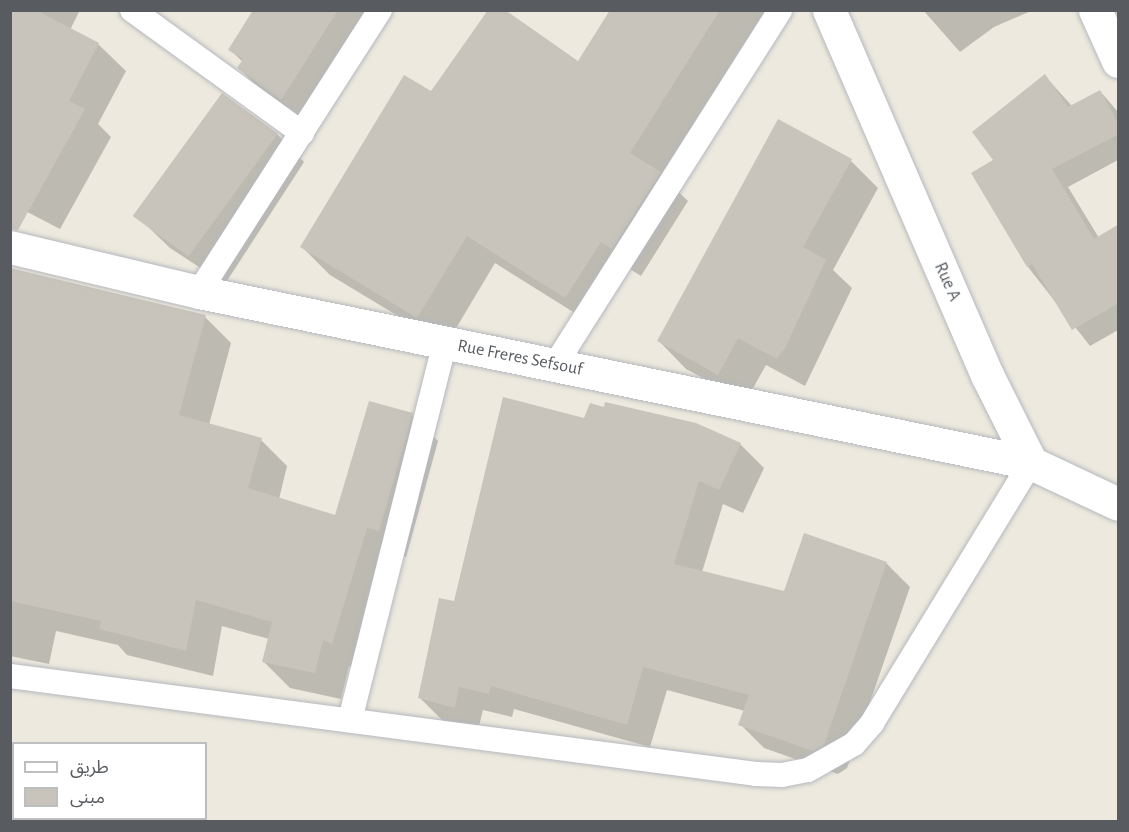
<!DOCTYPE html>
<meta charset="utf-8">
<style>
body{margin:0}
#map{position:relative;width:1129px;height:832px;overflow:hidden;background:#ede9de;font-family:"Alegreya Sans","Noto Sans Arabic",sans-serif}
div>[style]{position:absolute}
[style*='--x']{left:calc(var(--x)*1px);top:calc(var(--y)*1px);width:calc(var(--w)*1px);rotate:calc(var(--a)*1deg)}
.shadow>*{inset:0;background:#0003}
.building>*{inset:0;background:#c8c4bb;transform-origin:0 0}
.roads{filter:drop-shadow(0 0 2px #b5b8bd) drop-shadow(0 0 2px #b5b8bd)}
.service>*{height:24px;margin:-12px;padding:0 12px;transform-origin:12px;border-radius:12px;background:#fff}
.tertiary>*{height:33px;margin:-16.5px;padding:0 16.5px;transform-origin:16.5px;border-radius:16.5px;background:#fff}
.secondary>*{height:33px;margin:-16.5px;padding:0 16.5px;transform-origin:16.5px;border-radius:16.5px;background:#fff}
span{translate:-50% -50%;white-space:nowrap;text-align:center;line-height:1.15;-webkit-text-stroke:4.5px #fff;paint-order:stroke}
.street-label{font-size:18px;color:#585c61}
.frame{position:absolute;inset:0;border:12px solid #585c61;pointer-events:none}
.legend{position:absolute;left:12px;top:742px;width:195px;height:78px;box-sizing:border-box;background:#fff;border:2px solid #bcbec0;margin:0;padding:8px 10px;list-style:none;font-size:18px;color:#585c61}
.legend li{display:flex;align-items:center;gap:12px;height:30px}
.legend b{width:30px;border:2px solid #bcbec0}
</style>
<div id="map">
<div class="shadow">
<div style="clip-path:polygon(10px 10px,80px 10px,70px 30px,98px 44px,126px 71px,98px 124px,111px 137px,60px 229px,14px 205px)"></div>
<div style="clip-path:polygon(254px 10px,383px 10px,309px 126px,266px 96px,239px 68px,243px 62px,230px 50px)"></div>
<div style="clip-path:polygon(611px 10px,765px 11px,661px 175px,688px 201px,641px 276px,630px 269px,594px 325px,495px 263px,446px 345px,330px 275px,302px 247px,578px 63px)"></div>
<div style="clip-path:polygon(923px 10px,1033px 10px,994px 27px,960px 52px)"></div>
<div style="clip-path:polygon(1045px 76px,1072px 106px,1100px 91px,1118px 112px,1118px 160px,1068px 187px,1099px 238px,1118px 244px,1118px 330px,1090px 346px,1028px 267px,973px 173px,996px 160px)"></div>
<div style="clip-path:polygon(277px 134px,304px 162px,225px 284px,170px 248px,142px 221px)"></div>
<div style="clip-path:polygon(851px 161px,878px 188px,833px 270px,852px 288px,805px 386px,766px 365px,746px 401px,686px 369px,659px 341px)"></div>
<div style="clip-path:polygon(10px 269px,205px 317px,231px 343px,209px 425px,261px 440px,287px 466px,279px 499px,336px 517px,412px 415px,438px 441px,406px 557px,393px 553px,359px 670px,349px 666px,341px 699px,290px 688px,264px 662px,269px 639px,222px 626px,213px 676px,127px 655px,118px 645px,56px 631px,49px 664px,10px 656px)"></div>
<div style="clip-path:polygon(584px 420px,740px 444px,764px 468px,743px 513px,723px 504px,702px 572px,785px 593px,886px 563px,910px 587px,847px 768px,838px 774px,764px 748px,740px 724px,745px 711px,667px 690px,650px 747px,514px 709px,512px 717px,483px 710px,478px 730px,443px 721px,420px 698px,455px 603px)"></div>
</div>
<div class="building">
<div style="clip-path:polygon(10px 10px,36px 10px,99px 43px,69px 101px,85px 109px,18px 230px,10px 229px)"></div>
<div style="clip-path:polygon(253px 10px,338px 10px,281px 100px,237px 68px,243px 59px,228px 50px)"></div>
<div style="clip-path:polygon(488px 10px,505px 10px,578px 61px,610px 10px,720px 10px,630px 153px,661px 172px,612px 249px,601px 242px,565px 298px,467px 236px,417px 318px,300px 247px,404px 75px,431px 91px)"></div>
<div style="clip-path:polygon(1045px 74px,1068px 107px,1100px 90px,1119px 125px,1119px 134px,1052px 169px,1094px 239px,1119px 224px,1119px 303px,1072px 330px,1032px 264px,1027px 267px,971px 173px,993px 160px,972px 132px)"></div>
<div style="left:222px;top:93px;width:69px;height:152px;rotate:36deg"></div>
<div style="clip-path:polygon(778px 119px,852px 159px,803px 247px,826px 260px,785px 348px,777px 359px,738px 338px,718px 375px,657px 341px)"></div>
<div style="clip-path:polygon(10px 268px,206px 315px,179px 415px,262px 438px,248px 488px,335px 515px,369px 401px,413px 413px,379px 531px,367px 528px,332px 644px,323px 640px,315px 673px,262px 662px,272px 622px,196px 600px,186px 651px,99px 629px,101px 621px,10px 601px)"></div>
<div style="clip-path:polygon(503px 397px,584px 418px,590px 403px,604px 407px,605px 402px,696px 423px,741px 443px,719px 490px,699px 481px,674px 564px,784px 591px,804px 533px,887px 562px,824px 745px,813px 751px,738px 725px,749px 695px,643px 667px,627px 725px,491px 686px,489px 694px,459px 687px,455px 708px,418px 698px,439px 598px,454px 601px)"></div>
</div>
<div class="roads">
<div class="service">
<div style="--x:132;--y:10;--w:210;--a:35.9"></div>
<div style="--x:199;--y:292;--w:335;--a:-57.3"></div>
<div style="--x:555;--y:365;--w:420;--a:-57.6"></div>
<div style="--x:10;--y:676;--w:752;--a:7.48"></div>
<div style="--x:756;--y:774;--w:26;--a:2"></div>
<div style="--x:782;--y:775;--w:26;--a:-11"></div>
<div style="--x:808;--y:770;--w:53;--a:-29.5"></div>
<div style="--x:854;--y:744;--w:28;--a:-49"></div>
<div style="--x:872;--y:723;--w:305;--a:-58.6"></div>
<div style="--x:350;--y:720;--w:389;--a:-75.9"></div>
</div>
<div class="tertiary">
<div style="--x:10;--y:247;--w:194;--a:13.4"></div>
<div style="--x:199;--y:292;--w:849;--a:11.61"></div>
</div>
<div class="secondary">
<div style="--x:829;--y:10;--w:398;--a:66.6"></div>
<div style="--x:987;--y:375;--w:98;--a:63.4"></div>
<div style="--x:1031;--y:463;--w:96;--a:25.2"></div>
<div style="--x:1095;--y:10;--w:56;--a:65.7"></div>
</div>
</div>
<div class="street-label">
<span style="left:947px;top:282px;rotate:66deg">Rue A</span>
<span style="left:520px;top:358px;rotate:11deg">Rue Freres Sefsouf</span>
</div>
<div class="frame"></div>
<ul class="legend">
<li><b style="height:8px;background:#fff"></b>طريق</li>
<li><b style="height:16px;background:#c8c4bb"></b>مبنى</li>
</ul>
</div>
